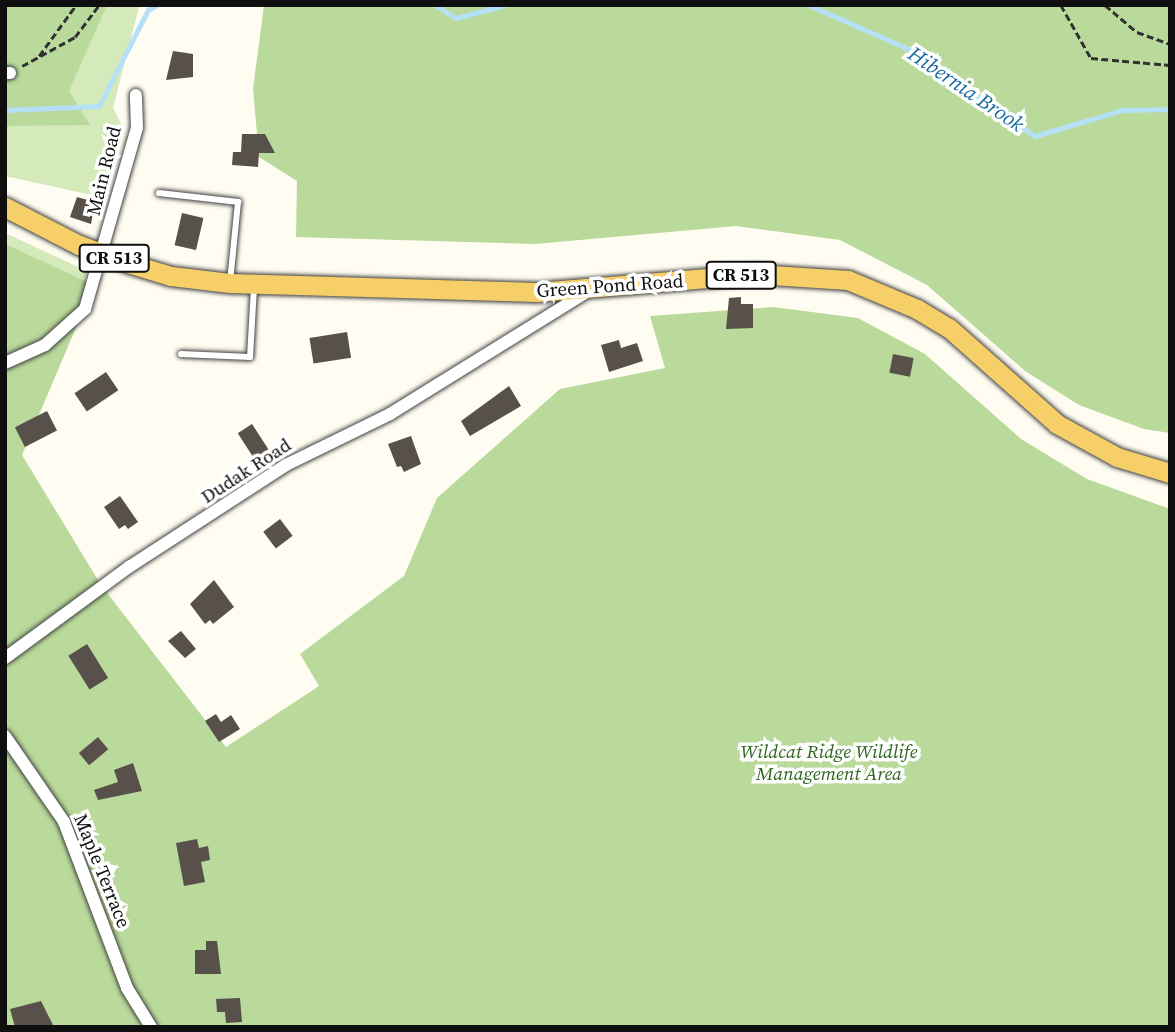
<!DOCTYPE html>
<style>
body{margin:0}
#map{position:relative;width:1175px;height:1032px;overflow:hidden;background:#fffcf1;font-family:"Source Serif 4",serif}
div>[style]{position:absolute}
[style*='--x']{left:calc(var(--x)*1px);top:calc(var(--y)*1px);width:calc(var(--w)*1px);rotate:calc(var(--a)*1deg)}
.green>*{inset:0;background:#d5eaba}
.forest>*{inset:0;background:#b9da9a}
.stream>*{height:4.5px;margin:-2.25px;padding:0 2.25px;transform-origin:2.25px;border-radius:2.25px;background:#b6e0f6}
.building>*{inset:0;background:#58504b;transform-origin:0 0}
.path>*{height:2.5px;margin-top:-1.25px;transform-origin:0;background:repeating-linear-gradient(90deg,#313131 0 7px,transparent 0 10.5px)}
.roads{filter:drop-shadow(0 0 2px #424242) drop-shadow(0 0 2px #424242)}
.lane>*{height:6px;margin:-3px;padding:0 3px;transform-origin:3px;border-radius:3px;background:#fff}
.street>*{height:12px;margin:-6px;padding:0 6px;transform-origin:6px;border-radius:6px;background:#fff}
.primary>*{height:19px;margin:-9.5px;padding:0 9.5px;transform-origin:9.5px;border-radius:9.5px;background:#f7cf69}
span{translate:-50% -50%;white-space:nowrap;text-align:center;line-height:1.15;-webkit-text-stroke:7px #fff;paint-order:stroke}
.shield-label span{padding:2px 5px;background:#fff;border:2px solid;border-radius:5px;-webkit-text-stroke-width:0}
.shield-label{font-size:18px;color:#0f0f0f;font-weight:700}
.street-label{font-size:19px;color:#0f0f0f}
.park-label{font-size:19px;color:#30671f;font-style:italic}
.water-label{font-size:21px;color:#186aa1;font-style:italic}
.frame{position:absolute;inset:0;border:7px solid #0f0f0f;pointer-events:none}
</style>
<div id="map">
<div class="green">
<div style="clip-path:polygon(5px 5px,148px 5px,139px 7px,113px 108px,123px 128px,101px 197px,5px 176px)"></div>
<div style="clip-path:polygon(5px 233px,87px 271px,79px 291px,5px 352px)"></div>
</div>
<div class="forest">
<div style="clip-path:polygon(5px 5px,107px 5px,69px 91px,90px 125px,5px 126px)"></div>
<div style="clip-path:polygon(264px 5px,1170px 5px,1170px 433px,1144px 429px,1079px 405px,1025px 371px,927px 285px,840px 240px,736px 226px,535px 244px,296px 237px,297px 181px,259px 157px,253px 89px)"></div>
<div style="clip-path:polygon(5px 244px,94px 285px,22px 455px,101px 585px,226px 747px,319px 686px,300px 654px,404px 576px,437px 498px,560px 389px,665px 368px,650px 316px,773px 307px,858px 318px,925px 354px,1021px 439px,1087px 479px,1170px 509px,1170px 1027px,5px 1027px)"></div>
</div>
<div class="stream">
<div style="--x:435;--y:5;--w:25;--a:32"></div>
<div style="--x:456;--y:18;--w:52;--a:-14.6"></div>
<div style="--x:809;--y:5;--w:111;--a:23.8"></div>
<div style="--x:911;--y:50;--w:151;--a:34.7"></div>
<div style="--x:1035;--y:136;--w:92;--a:-16.5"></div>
<div style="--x:1123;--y:110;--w:47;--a:-1.2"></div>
<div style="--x:5;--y:110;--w:94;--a:-2.4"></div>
<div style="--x:99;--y:106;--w:108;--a:-63"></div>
<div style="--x:148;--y:10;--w:10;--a:-29"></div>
</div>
<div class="building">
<div style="clip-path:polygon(173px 51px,193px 54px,193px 77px,166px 80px)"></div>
<div style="clip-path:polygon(242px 134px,265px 134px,275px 153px,259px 153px,258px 167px,232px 165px,233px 152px,241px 152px)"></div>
<div style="clip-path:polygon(77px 197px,95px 202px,91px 224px,70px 217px)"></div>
<div style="left:182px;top:213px;width:22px;height:33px;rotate:13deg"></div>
<div style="clip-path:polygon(741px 297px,741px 304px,753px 304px,753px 328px,726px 329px,729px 298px)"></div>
<div style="left:347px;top:332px;width:26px;height:38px;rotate:81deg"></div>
<div style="clip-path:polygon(619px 340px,621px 348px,637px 343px,643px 361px,609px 372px,601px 345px)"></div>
<div style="left:893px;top:354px;width:21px;height:19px;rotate:11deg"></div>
<div style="left:106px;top:372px;width:22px;height:38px;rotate:56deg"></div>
<div style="clip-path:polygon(509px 386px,521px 406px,470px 436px,461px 421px)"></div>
<div style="left:47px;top:411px;width:22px;height:36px;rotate:63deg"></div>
<div style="left:252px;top:424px;width:30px;height:17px;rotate:57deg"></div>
<div style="clip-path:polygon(411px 436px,421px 464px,404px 472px,401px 466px,397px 467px,388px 444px)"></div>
<div style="clip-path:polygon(120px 496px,138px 522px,128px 529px,125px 525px,119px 529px,104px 507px)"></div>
<div style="left:280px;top:519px;width:21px;height:21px;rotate:53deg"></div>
<div style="clip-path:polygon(214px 580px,234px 607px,213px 624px,210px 620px,205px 624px,190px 604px)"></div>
<div style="clip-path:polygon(181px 631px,196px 649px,185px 658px,168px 641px)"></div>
<div style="left:87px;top:644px;width:40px;height:22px;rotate:58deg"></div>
<div style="clip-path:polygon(216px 714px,221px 722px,231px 715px,240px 729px,219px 742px,205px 721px)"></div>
<div style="left:98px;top:737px;width:16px;height:25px;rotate:50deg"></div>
<div style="clip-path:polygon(133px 763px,142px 791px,98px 800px,94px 790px,118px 782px,114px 770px)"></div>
<div style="clip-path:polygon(197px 839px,199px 848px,208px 846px,210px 860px,201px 862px,205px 882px,184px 886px,176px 843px)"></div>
<div style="clip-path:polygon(206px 941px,217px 941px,221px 974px,195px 974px,195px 950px,206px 950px)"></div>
<div style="clip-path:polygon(240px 998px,242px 1022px,226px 1023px,225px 1012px,217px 1012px,216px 999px)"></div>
<div style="clip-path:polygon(41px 1001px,54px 1027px,15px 1027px,10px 1009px)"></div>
</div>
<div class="path">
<div style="--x:1061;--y:5;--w:61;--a:60.5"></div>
<div style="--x:1091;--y:58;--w:79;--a:5.1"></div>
<div style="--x:1105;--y:5;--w:42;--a:40.2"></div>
<div style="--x:1137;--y:32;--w:35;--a:20"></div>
<div style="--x:39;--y:56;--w:63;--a:-54"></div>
<div style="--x:22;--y:66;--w:60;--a:-28.7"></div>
<div style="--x:75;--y:37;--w:40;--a:-53"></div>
</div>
<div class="roads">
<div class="lane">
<div style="--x:159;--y:193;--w:80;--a:6.5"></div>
<div style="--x:238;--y:202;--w:80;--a:95.7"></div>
<div style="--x:181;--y:354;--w:69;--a:2.5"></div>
<div style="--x:250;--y:357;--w:70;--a:-86.7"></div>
</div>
<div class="street">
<div style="--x:5;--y:73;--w:5;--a:0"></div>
<div style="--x:5;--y:363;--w:44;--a:-24.2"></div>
<div style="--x:45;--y:345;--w:54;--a:-42"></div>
<div style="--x:85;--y:309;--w:188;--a:-74"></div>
<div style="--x:137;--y:128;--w:33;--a:-92"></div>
<div style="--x:5;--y:658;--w:154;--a:-36.3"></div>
<div style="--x:129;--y:567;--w:187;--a:-33"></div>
<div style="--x:286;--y:465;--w:116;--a:-26.1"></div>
<div style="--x:390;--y:414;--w:235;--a:-31.8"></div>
<div style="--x:5;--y:736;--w:104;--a:55.5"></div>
<div style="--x:64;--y:822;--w:178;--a:69.2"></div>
<div style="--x:127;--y:988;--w:46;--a:58.4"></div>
</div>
<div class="primary">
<div style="--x:5;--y:207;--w:83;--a:27.2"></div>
<div style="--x:79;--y:245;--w:55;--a:20.1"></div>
<div style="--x:131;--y:264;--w:42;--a:16.7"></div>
<div style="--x:171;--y:276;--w:59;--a:6.8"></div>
<div style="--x:230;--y:283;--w:307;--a:1.7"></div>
<div style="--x:537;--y:292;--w:220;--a:-4.7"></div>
<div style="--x:756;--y:274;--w:92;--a:3.7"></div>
<div style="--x:848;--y:280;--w:75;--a:22.8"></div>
<div style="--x:917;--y:309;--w:37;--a:31"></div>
<div style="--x:949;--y:328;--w:144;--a:41.6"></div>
<div style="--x:1057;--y:424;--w:68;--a:28.8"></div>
<div style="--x:1117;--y:457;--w:55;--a:16.8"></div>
</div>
</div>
<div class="shield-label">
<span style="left:114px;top:258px">CR 513</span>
<span style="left:741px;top:275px">CR 513</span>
</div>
<div class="street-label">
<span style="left:104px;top:171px;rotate:-76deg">Main Road</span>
<span style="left:610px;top:286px;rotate:-4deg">Green Pond Road</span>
<span style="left:246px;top:471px;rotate:-33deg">Dudak Road</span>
<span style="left:102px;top:871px;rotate:68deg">Maple Terrace</span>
</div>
<div class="park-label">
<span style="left:829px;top:763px">Wildcat Ridge Wildlife<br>Management Area</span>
</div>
<div class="water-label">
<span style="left:966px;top:89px;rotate:34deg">Hibernia Brook</span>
</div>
<div class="frame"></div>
</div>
